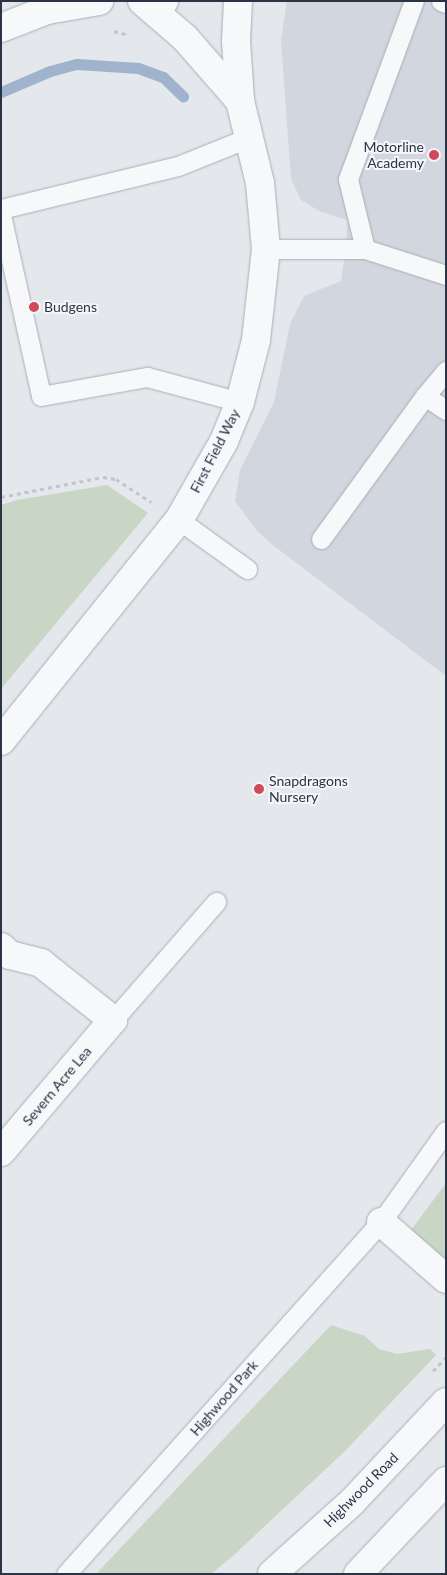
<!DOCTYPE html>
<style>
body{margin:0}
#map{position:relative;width:447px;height:1575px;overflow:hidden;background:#e4e7ec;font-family:Lato,sans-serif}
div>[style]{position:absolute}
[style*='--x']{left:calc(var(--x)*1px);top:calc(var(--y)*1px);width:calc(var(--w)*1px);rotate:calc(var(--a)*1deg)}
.built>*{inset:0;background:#d2d6de}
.green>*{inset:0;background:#c9d6c5}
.stream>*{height:11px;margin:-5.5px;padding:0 5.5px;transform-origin:5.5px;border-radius:5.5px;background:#9fb4cc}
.path>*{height:3px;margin-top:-1.5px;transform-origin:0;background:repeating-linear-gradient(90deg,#c2c5cb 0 4px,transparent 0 8px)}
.roads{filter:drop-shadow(0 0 1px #a9aeb7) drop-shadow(0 0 1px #a9aeb7)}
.service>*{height:19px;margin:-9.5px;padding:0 9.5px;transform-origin:9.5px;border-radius:9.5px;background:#f7f8fa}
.minor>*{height:28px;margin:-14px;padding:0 14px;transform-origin:14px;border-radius:14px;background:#f7f8fa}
.tertiary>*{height:28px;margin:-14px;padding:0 14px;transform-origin:14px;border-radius:14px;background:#f7f8fa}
.dots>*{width:14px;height:14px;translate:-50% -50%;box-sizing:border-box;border:2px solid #f4f6f9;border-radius:50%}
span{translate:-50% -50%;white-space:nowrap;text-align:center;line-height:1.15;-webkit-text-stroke:4px #f4f6f9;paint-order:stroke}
.poi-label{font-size:14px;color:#2b3445}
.right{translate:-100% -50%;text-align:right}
.left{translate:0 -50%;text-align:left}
.street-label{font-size:14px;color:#2b3445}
.frame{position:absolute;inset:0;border:2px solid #2b3445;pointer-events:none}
</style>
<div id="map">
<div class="built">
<div style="clip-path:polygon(287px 1px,446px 1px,446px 676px,274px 546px,257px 531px,235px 501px,240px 470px,274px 402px,290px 324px,304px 296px,341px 281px,346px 248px,347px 220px,319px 211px,301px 200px,291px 179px,281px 40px)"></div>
</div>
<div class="green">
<div style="clip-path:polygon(107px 485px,148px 513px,1px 689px,1px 505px,17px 500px)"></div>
<div style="clip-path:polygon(446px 1183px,446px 1279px,403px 1241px)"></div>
<div style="clip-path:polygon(331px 1325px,365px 1336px,379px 1349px,397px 1354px,430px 1349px,436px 1355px,345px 1451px,234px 1555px,211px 1574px,96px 1574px)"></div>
</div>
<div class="stream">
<div style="--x:1;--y:92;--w:53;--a:-23.2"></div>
<div style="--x:50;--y:71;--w:28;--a:-15"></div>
<div style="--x:77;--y:64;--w:61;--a:3.8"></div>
<div style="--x:138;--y:68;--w:27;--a:20"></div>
<div style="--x:163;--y:77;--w:28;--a:44"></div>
</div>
<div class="path">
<div style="--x:114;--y:31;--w:16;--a:15"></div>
<div style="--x:1;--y:497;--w:104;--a:-11.1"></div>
<div style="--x:103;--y:477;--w:13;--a:9"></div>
<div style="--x:116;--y:479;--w:42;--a:33.3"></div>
<div style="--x:433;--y:1371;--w:19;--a:-47"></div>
</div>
<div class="roads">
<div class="service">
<div style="--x:441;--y:1;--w:5;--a:22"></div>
<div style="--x:1;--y:209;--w:182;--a:-13.7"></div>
<div style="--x:178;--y:166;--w:78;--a:-21.9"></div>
<div style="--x:1;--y:215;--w:185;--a:77.5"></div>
<div style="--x:41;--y:396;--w:108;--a:-10.2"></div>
<div style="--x:147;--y:377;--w:96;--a:15"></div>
<div style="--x:266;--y:249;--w:99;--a:0"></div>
<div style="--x:365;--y:249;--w:85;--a:17.8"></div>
<div style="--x:365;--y:249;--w:72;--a:-103.7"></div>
<div style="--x:348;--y:179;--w:190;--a:-69.7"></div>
<div style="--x:425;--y:396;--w:25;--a:34"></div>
<div style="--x:179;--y:520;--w:84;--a:35.8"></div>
<div style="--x:321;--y:539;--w:177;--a:-54"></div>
<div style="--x:425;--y:396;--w:33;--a:-50"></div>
<div style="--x:113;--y:1020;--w:157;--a:-48.9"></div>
<div style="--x:66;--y:1574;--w:472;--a:-48.2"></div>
<div style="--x:381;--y:1222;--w:112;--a:-54.5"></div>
</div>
<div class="minor">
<div style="--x:142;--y:1;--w:57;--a:40.7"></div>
<div style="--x:185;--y:38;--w:84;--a:48.9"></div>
<div style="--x:1;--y:741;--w:284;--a:-51.2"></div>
<div style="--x:179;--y:520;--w:91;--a:-60.3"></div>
<div style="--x:224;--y:441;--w:42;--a:-67.7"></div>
<div style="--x:240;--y:402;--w:64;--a:-75.5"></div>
<div style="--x:256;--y:340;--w:92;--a:-83.7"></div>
<div style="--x:266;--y:249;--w:66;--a:-95.2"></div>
<div style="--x:260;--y:183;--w:84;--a:-103.7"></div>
<div style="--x:240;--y:101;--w:60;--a:-93.8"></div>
<div style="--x:236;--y:41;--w:40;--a:-87.1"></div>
<div style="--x:1;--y:947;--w:12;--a:42"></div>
<div style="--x:10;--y:955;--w:32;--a:14"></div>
<div style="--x:41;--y:963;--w:92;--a:38.4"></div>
<div style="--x:113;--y:1020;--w:173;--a:130.3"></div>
<div style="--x:381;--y:1222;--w:86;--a:41.2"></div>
</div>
<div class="tertiary">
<div style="--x:163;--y:1;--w:1;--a:0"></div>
<div style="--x:1;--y:28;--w:49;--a:-21.4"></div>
<div style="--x:47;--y:10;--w:53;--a:-9.8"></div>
<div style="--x:272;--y:1574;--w:108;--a:-42"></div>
<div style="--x:352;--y:1502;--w:137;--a:-46.8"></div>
<div style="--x:358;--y:1574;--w:128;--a:-46.6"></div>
</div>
</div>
<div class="dots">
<div style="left:434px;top:155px;background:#d1495b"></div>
<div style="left:34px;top:307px;background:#d1495b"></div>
<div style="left:259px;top:789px;background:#d1495b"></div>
</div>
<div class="poi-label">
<span class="right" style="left:424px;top:155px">Motorline<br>Academy</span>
<span class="left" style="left:44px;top:307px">Budgens</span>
<span class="left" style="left:269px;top:789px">Snapdragons<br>Nursery</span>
</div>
<div class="street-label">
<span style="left:215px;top:451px;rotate:-63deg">First Field Way</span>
<span style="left:57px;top:1086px;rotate:-50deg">Severn Acre Lea</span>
<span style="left:224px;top:1398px;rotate:-49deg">Highwood Park</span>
<span style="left:361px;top:1490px;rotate:-45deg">Highwood Road</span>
</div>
<div class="frame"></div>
</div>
